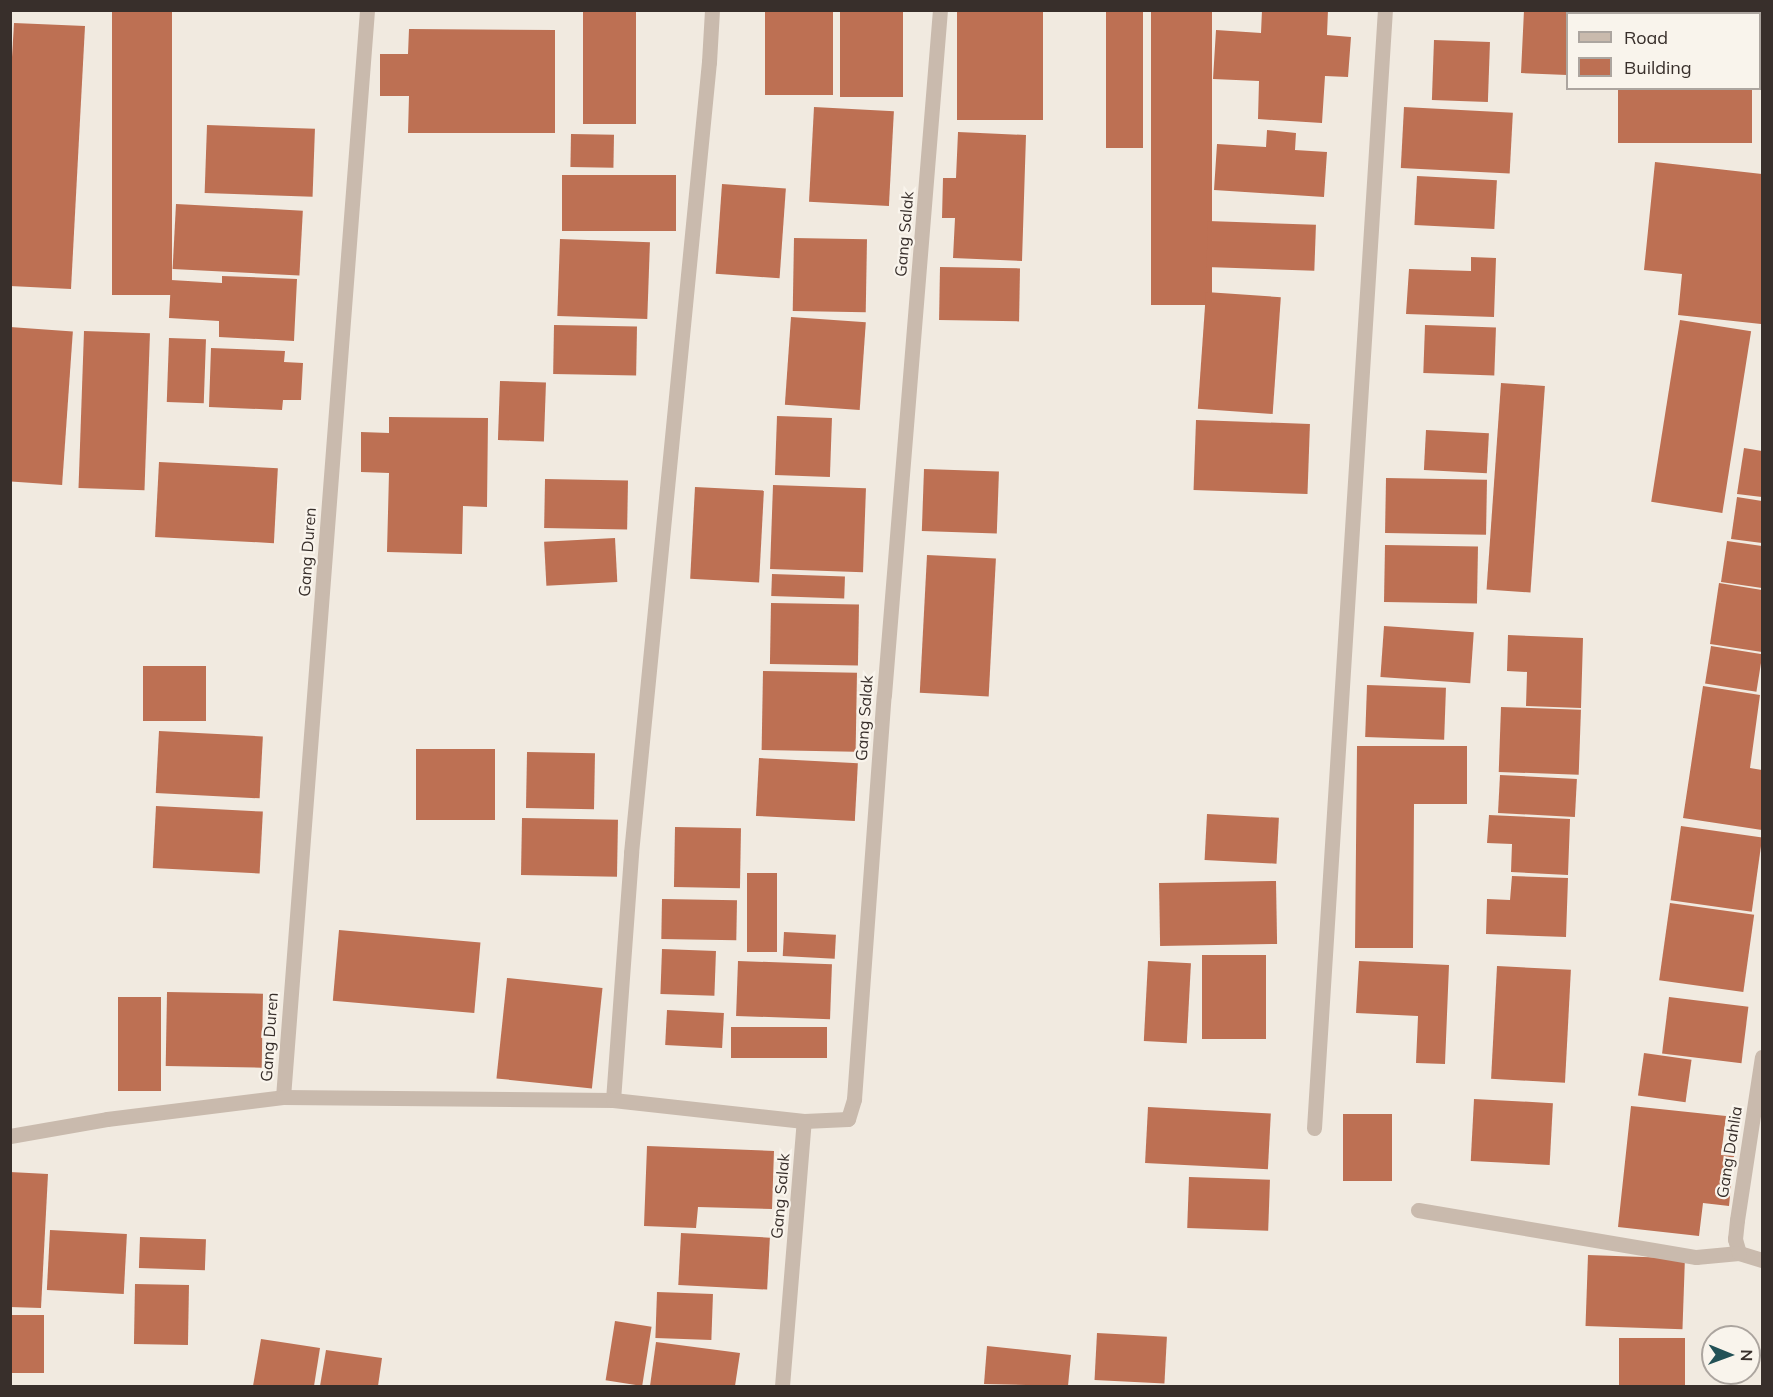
<!DOCTYPE html>
<style>
body{margin:0}
#map{position:relative;width:1773px;height:1397px;overflow:hidden;background:#f1eae0;font-family:Mulish,sans-serif}
div>[style]{position:absolute}
[style*='--x']{left:calc(var(--x)*1px);top:calc(var(--y)*1px);width:calc(var(--w)*1px);rotate:calc(var(--a)*1deg)}
.building>*{inset:0;background:#bd7053;transform-origin:0 0}
.minor>*{height:15px;margin:-7.5px;padding:0 7.5px;transform-origin:7.5px;border-radius:7.5px;background:#c9baad}
span{translate:-50% -50%;white-space:nowrap;text-align:center;line-height:1.15;-webkit-text-stroke:4.5px #f9f4ec;paint-order:stroke}
.street-label{font-size:16px;color:#382f2b}
.frame{position:absolute;inset:0;border:12px solid #382f2b;pointer-events:none}
.legend{position:absolute;left:1566px;top:12px;width:195px;height:78px;box-sizing:border-box;background:#f9f4ec;border:2px solid #aca59f;margin:0;padding:8px 10px;list-style:none;font-size:18px;color:#382f2b}
.legend li{display:flex;align-items:center;gap:12px;height:30px}
.legend b{width:30px;border:2px solid #aca59f}
.north{position:absolute;left:1701px;top:1325px;width:60px;height:60px;box-sizing:border-box;background:#f9f4ec;border:2px solid #aca59f;border-radius:50%;rotate:91deg;font-size:16px;font-weight:700;line-height:24px;text-align:center;color:#382f2b}
.north::after{content:'';display:block;margin:auto;width:21px;height:27px;background:#235156;clip-path:polygon(50% 0,100% 100%,50% 72%,0 100%)}
</style>
<div id="map">
<div class="building">
<div style="left:112px;top:10px;width:60px;height:285px"></div>
<div style="left:583px;top:10px;width:53px;height:114px"></div>
<div style="left:765px;top:10px;width:68px;height:85px"></div>
<div style="left:840px;top:10px;width:63px;height:87px"></div>
<div style="left:957px;top:10px;width:86px;height:110px"></div>
<div style="left:1106px;top:10px;width:37px;height:138px"></div>
<div style="left:1151px;top:10px;width:61px;height:295px"></div>
<div style="clip-path:polygon(1262px 10px,1328px 10px,1327px 35px,1351px 37px,1348px 77px,1325px 76px,1322px 123px,1258px 119px,1259px 81px,1213px 79px,1216px 30px,1261px 33px)"></div>
<div style="clip-path:polygon(1524px 10px,1570px 10px,1568px 14px,1567px 75px,1521px 73px)"></div>
<div style="clip-path:polygon(1585px 10px,1762px 10px,1762px 88px,1760px 87px,1760px 14px,1585px 14px)"></div>
<div style="clip-path:polygon(14px 23px,85px 26px,71px 289px,10px 286px,10px 92px)"></div>
<div style="clip-path:polygon(409px 29px,555px 30px,555px 133px,408px 133px,409px 96px,380px 96px,380px 54px,408px 54px)"></div>
<div style="left:1434px;top:40px;width:56px;height:60px;rotate:2deg"></div>
<div style="left:1618px;top:88px;width:134px;height:55px"></div>
<div style="left:814px;top:107px;width:80px;height:95px;rotate:3deg"></div>
<div style="left:1404px;top:107px;width:109px;height:61px;rotate:3deg"></div>
<div style="left:207px;top:125px;width:108px;height:68px;rotate:2deg"></div>
<div style="clip-path:polygon(1267px 130px,1296px 133px,1295px 150px,1327px 152px,1324px 197px,1214px 190px,1217px 144px,1266px 147px)"></div>
<div style="clip-path:polygon(958px 132px,1026px 135px,1022px 261px,953px 258px,955px 218px,942px 218px,943px 178px,956px 178px)"></div>
<div style="left:571px;top:134px;width:43px;height:33px;rotate:1deg"></div>
<div style="clip-path:polygon(1655px 162px,1762px 174px,1761px 324px,1678px 315px,1682px 274px,1644px 270px)"></div>
<div style="left:562px;top:175px;width:114px;height:56px"></div>
<div style="left:1417px;top:176px;width:80px;height:49px;rotate:3deg"></div>
<div style="left:722px;top:184px;width:64px;height:90px;rotate:4deg"></div>
<div style="left:176px;top:204px;width:127px;height:65px;rotate:3deg"></div>
<div style="left:1208px;top:221px;width:108px;height:46px;rotate:2deg"></div>
<div style="left:794px;top:238px;width:73px;height:73px;rotate:1deg"></div>
<div style="left:560px;top:239px;width:90px;height:77px;rotate:2deg"></div>
<div style="clip-path:polygon(1471px 257px,1496px 258px,1494px 317px,1406px 314px,1409px 269px,1471px 271px)"></div>
<div style="left:940px;top:267px;width:80px;height:53px;rotate:1deg"></div>
<div style="clip-path:polygon(222px 276px,297px 279px,294px 341px,219px 337px,219px 321px,169px 318px,171px 280px,222px 283px)"></div>
<div style="left:1206px;top:292px;width:75px;height:117px;rotate:4deg"></div>
<div style="left:791px;top:317px;width:75px;height:88px;rotate:4deg"></div>
<div style="left:1680px;top:320px;width:72px;height:184px;rotate:9deg"></div>
<div style="left:554px;top:325px;width:83px;height:49px;rotate:1deg"></div>
<div style="left:1425px;top:325px;width:71px;height:48px;rotate:2deg"></div>
<div style="left:10px;top:327px;width:63px;height:154px;rotate:4deg"></div>
<div style="left:84px;top:331px;width:66px;height:157px;rotate:2deg"></div>
<div style="left:169px;top:338px;width:37px;height:64px;rotate:2deg"></div>
<div style="clip-path:polygon(211px 348px,285px 351px,284px 362px,303px 363px,301px 400px,283px 400px,282px 410px,209px 407px)"></div>
<div style="left:500px;top:381px;width:46px;height:59px;rotate:2deg"></div>
<div style="left:1501px;top:383px;width:44px;height:207px;rotate:4deg"></div>
<div style="left:777px;top:416px;width:55px;height:59px;rotate:2deg"></div>
<div style="clip-path:polygon(389px 417px,488px 418px,487px 507px,463px 506px,462px 554px,387px 552px,389px 473px,361px 472px,361px 432px,389px 433px)"></div>
<div style="left:1196px;top:420px;width:114px;height:70px;rotate:2deg"></div>
<div style="left:1426px;top:430px;width:63px;height:40px;rotate:3deg"></div>
<div style="clip-path:polygon(1744px 448px,1762px 451px,1762px 497px,1737px 494px)"></div>
<div style="left:159px;top:462px;width:119px;height:75px;rotate:3deg"></div>
<div style="left:924px;top:469px;width:75px;height:62px;rotate:2deg"></div>
<div style="left:1386px;top:478px;width:101px;height:55px;rotate:1deg"></div>
<div style="left:545px;top:479px;width:83px;height:49px;rotate:1deg"></div>
<div style="left:773px;top:485px;width:93px;height:84px;rotate:2deg"></div>
<div style="left:695px;top:487px;width:69px;height:92px;rotate:3deg"></div>
<div style="clip-path:polygon(1737px 497px,1762px 501px,1762px 543px,1731px 539px)"></div>
<div style="left:615px;top:538px;width:44px;height:71px;rotate:87deg"></div>
<div style="clip-path:polygon(1727px 541px,1762px 546px,1762px 588px,1721px 582px)"></div>
<div style="left:1385px;top:545px;width:93px;height:57px;rotate:1deg"></div>
<div style="left:927px;top:555px;width:69px;height:138px;rotate:3deg"></div>
<div style="left:772px;top:574px;width:73px;height:22px;rotate:2deg"></div>
<div style="clip-path:polygon(1719px 583px,1762px 590px,1762px 652px,1710px 644px)"></div>
<div style="left:771px;top:603px;width:88px;height:61px;rotate:1deg"></div>
<div style="left:1384px;top:626px;width:90px;height:51px;rotate:4deg"></div>
<div style="clip-path:polygon(1508px 635px,1583px 638px,1581px 708px,1526px 706px,1527px 672px,1507px 671px)"></div>
<div style="left:1711px;top:646px;width:52px;height:38px;rotate:9deg"></div>
<div style="left:206px;top:666px;width:55px;height:63px;rotate:90deg"></div>
<div style="left:763px;top:671px;width:94px;height:79px;rotate:1deg"></div>
<div style="left:1367px;top:685px;width:79px;height:52px;rotate:2deg"></div>
<div style="clip-path:polygon(1703px 686px,1760px 695px,1750px 768px,1762px 770px,1762px 830px,1683px 818px)"></div>
<div style="left:1501px;top:707px;width:80px;height:65px;rotate:2deg"></div>
<div style="left:159px;top:731px;width:104px;height:62px;rotate:3deg"></div>
<div style="clip-path:polygon(1357px 746px,1467px 746px,1467px 804px,1414px 804px,1413px 948px,1355px 948px)"></div>
<div style="left:416px;top:749px;width:79px;height:71px"></div>
<div style="left:527px;top:752px;width:68px;height:56px;rotate:1deg"></div>
<div style="left:759px;top:758px;width:99px;height:58px;rotate:3deg"></div>
<div style="left:1500px;top:775px;width:77px;height:38px;rotate:3deg"></div>
<div style="left:156px;top:806px;width:107px;height:62px;rotate:3deg"></div>
<div style="left:1207px;top:814px;width:72px;height:46px;rotate:3deg"></div>
<div style="clip-path:polygon(1489px 815px,1570px 819px,1568px 875px,1511px 872px,1512px 844px,1487px 843px)"></div>
<div style="left:522px;top:818px;width:96px;height:57px;rotate:1deg"></div>
<div style="left:1681px;top:826px;width:82px;height:75px;rotate:8deg"></div>
<div style="left:675px;top:827px;width:66px;height:60px;rotate:1deg"></div>
<div style="left:747px;top:873px;width:30px;height:79px"></div>
<div style="clip-path:polygon(1512px 876px,1568px 878px,1566px 937px,1486px 934px,1487px 899px,1510px 900px)"></div>
<div style="left:1276px;top:881px;width:63px;height:117px;rotate:89deg"></div>
<div style="left:662px;top:899px;width:75px;height:40px;rotate:1deg"></div>
<div style="left:1670px;top:903px;width:85px;height:78px;rotate:8deg"></div>
<div style="left:339px;top:930px;width:142px;height:71px;rotate:5deg"></div>
<div style="left:784px;top:932px;width:52px;height:24px;rotate:3deg"></div>
<div style="left:662px;top:949px;width:54px;height:45px;rotate:2deg"></div>
<div style="left:1202px;top:955px;width:64px;height:84px"></div>
<div style="left:738px;top:961px;width:94px;height:55px;rotate:2deg"></div>
<div style="left:1148px;top:961px;width:43px;height:80px;rotate:3deg"></div>
<div style="clip-path:polygon(1359px 961px,1449px 965px,1445px 1064px,1416px 1063px,1418px 1016px,1356px 1013px)"></div>
<div style="left:1497px;top:966px;width:74px;height:113px;rotate:3deg"></div>
<div style="left:507px;top:978px;width:96px;height:101px;rotate:6deg"></div>
<div style="left:167px;top:992px;width:96px;height:74px;rotate:1deg"></div>
<div style="left:118px;top:997px;width:43px;height:94px"></div>
<div style="left:1669px;top:997px;width:80px;height:57px;rotate:7deg"></div>
<div style="left:667px;top:1010px;width:57px;height:35px;rotate:3deg"></div>
<div style="left:731px;top:1027px;width:96px;height:31px"></div>
<div style="left:1644px;top:1053px;width:48px;height:43px;rotate:8deg"></div>
<div style="left:1474px;top:1099px;width:79px;height:62px;rotate:3deg"></div>
<div style="clip-path:polygon(1631px 1106px,1726px 1116px,1721px 1155px,1734px 1156px,1729px 1206px,1703px 1203px,1699px 1236px,1618px 1227px)"></div>
<div style="left:1148px;top:1107px;width:123px;height:56px;rotate:3deg"></div>
<div style="left:1343px;top:1114px;width:49px;height:67px"></div>
<div style="clip-path:polygon(647px 1146px,774px 1151px,772px 1209px,698px 1207px,696px 1228px,644px 1226px)"></div>
<div style="clip-path:polygon(10px 1172px,48px 1174px,41px 1308px,10px 1307px)"></div>
<div style="left:1189px;top:1177px;width:81px;height:51px;rotate:2deg"></div>
<div style="left:50px;top:1230px;width:77px;height:60px;rotate:3deg"></div>
<div style="left:681px;top:1233px;width:89px;height:52px;rotate:3deg"></div>
<div style="left:140px;top:1237px;width:66px;height:31px;rotate:2deg"></div>
<div style="left:1588px;top:1255px;width:97px;height:71px;rotate:2deg"></div>
<div style="left:135px;top:1284px;width:54px;height:60px;rotate:1deg"></div>
<div style="left:657px;top:1292px;width:56px;height:46px;rotate:2deg"></div>
<div style="left:10px;top:1315px;width:34px;height:58px"></div>
<div style="left:615px;top:1321px;width:37px;height:60px;rotate:9deg"></div>
<div style="left:1097px;top:1333px;width:70px;height:47px;rotate:3deg"></div>
<div style="left:1619px;top:1338px;width:66px;height:48px"></div>
<div style="clip-path:polygon(261px 1339px,320px 1348px,314px 1386px,253px 1386px)"></div>
<div style="clip-path:polygon(656px 1342px,740px 1353px,735px 1386px,650px 1386px)"></div>
<div style="clip-path:polygon(987px 1346px,1071px 1355px,1068px 1386px,984px 1384px)"></div>
<div style="clip-path:polygon(326px 1350px,382px 1358px,378px 1386px,320px 1386px)"></div>
</div>
<div class="minor">
<div style="--x:283;--y:1097;--w:1090;--a:-85.58"></div>
<div style="--x:613;--y:1100;--w:248;--a:-85.8"></div>
<div style="--x:631;--y:853;--w:795;--a:-84.37"></div>
<div style="--x:709;--y:62;--w:52;--a:-86.7"></div>
<div style="--x:1314;--y:1128;--w:1120;--a:-86.37"></div>
<div style="--x:10;--y:1136;--w:98;--a:-9.9"></div>
<div style="--x:107;--y:1119;--w:177;--a:-7.1"></div>
<div style="--x:283;--y:1097;--w:330;--a:0.5"></div>
<div style="--x:613;--y:1100;--w:192;--a:6.3"></div>
<div style="--x:804;--y:1121;--w:44;--a:-2.6"></div>
<div style="--x:848;--y:1119;--w:21;--a:-73"></div>
<div style="--x:854;--y:1099;--w:405;--a:-85.8"></div>
<div style="--x:884;--y:695;--w:687;--a:-85.33"></div>
<div style="--x:1418;--y:1210;--w:282;--a:9.6"></div>
<div style="--x:1696;--y:1257;--w:43;--a:-5.3"></div>
<div style="--x:1739;--y:1253;--w:24;--a:17"></div>
<div style="--x:1739;--y:1253;--w:15;--a:-106"></div>
<div style="--x:1735;--y:1239;--w:19;--a:-84"></div>
<div style="--x:1737;--y:1220;--w:165;--a:-81.3"></div>
<div style="--x:782;--y:1386;--w:266;--a:-85.3"></div>
</div>
<div class="street-label">
<span style="left:904px;top:234px;rotate:-85deg">Gang Salak</span>
<span style="left:307px;top:552px;rotate:-86deg">Gang Duren</span>
<span style="left:864px;top:718px;rotate:-86deg">Gang Salak</span>
<span style="left:269px;top:1037px;rotate:-86deg">Gang Duren</span>
<span style="left:1729px;top:1152px;rotate:-81deg">Gang Dahlia</span>
<span style="left:780px;top:1196px;rotate:-85deg">Gang Salak</span>
</div>
<div class="frame"></div>
<ul class="legend">
<li><b style="height:8px;background:#c9baad"></b>Road</li>
<li><b style="height:16px;background:#bd7053"></b>Building</li>
</ul>
<div class="north">N</div>
</div>
